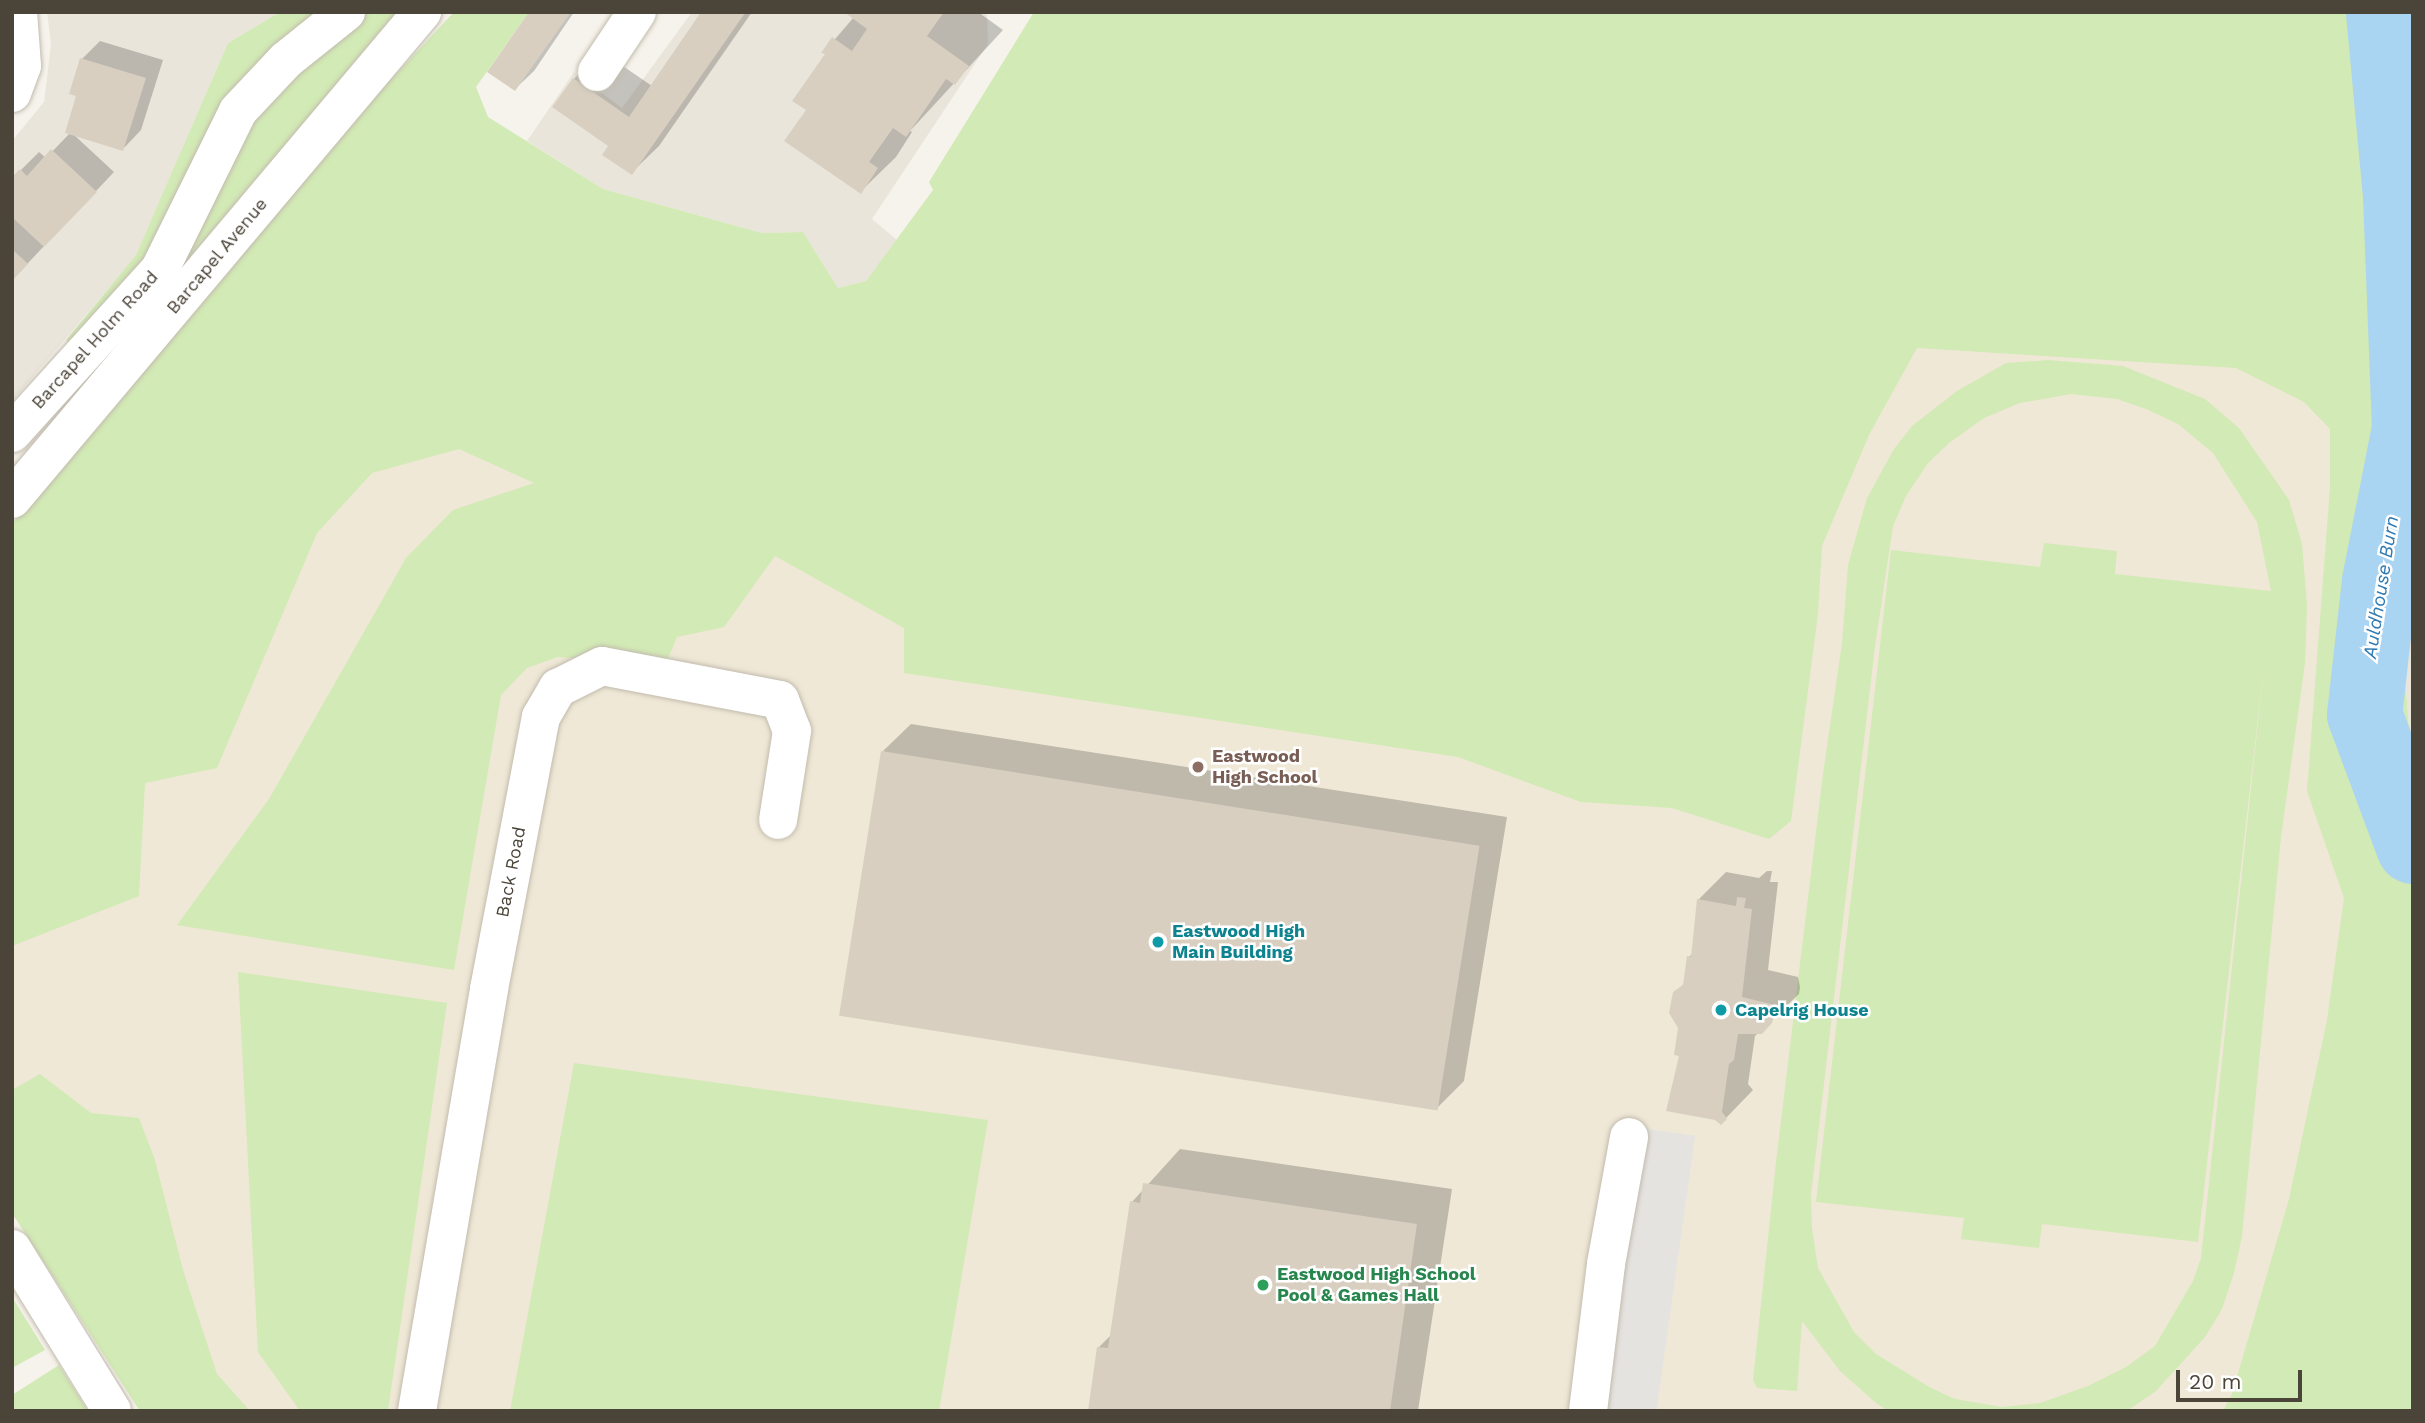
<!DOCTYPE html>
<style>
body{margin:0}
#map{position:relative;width:2425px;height:1423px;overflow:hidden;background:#f6f3ec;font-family:"Work Sans",sans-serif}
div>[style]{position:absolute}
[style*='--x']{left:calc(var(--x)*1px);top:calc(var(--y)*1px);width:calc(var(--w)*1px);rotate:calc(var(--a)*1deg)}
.residential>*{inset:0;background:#eae5da}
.education>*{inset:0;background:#efe8d6}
.green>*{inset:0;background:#d2eab5}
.parking>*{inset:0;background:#e5e3e0;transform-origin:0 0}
.shadow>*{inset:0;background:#0003}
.stream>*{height:12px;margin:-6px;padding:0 6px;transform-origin:6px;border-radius:6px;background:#a9d4f2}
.river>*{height:75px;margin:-37.5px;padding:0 37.5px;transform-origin:37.5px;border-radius:37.5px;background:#a9d4f2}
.building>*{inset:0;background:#d8cfc1;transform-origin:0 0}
.roads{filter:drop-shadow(0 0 2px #c2bbae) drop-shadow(0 0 2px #c2bbae)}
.minor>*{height:38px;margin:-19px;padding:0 19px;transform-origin:19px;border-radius:19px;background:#fff}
.dots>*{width:19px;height:19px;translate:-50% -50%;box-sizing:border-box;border:4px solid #fff;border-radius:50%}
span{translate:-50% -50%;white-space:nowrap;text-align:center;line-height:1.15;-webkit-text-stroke:5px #fff;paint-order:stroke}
.street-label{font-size:18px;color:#4b4439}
.education-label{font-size:18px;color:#785e54;font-weight:700}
.left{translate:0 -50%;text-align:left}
.culture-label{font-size:18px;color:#0d838f;font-weight:700}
.leisure-label{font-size:18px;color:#27864d;font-weight:700}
.water-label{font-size:19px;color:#2e7ab2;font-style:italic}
.frame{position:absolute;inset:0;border:14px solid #4b4439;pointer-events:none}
.scale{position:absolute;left:2176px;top:1370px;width:126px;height:32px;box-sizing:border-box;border:4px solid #4b4439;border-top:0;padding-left:9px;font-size:21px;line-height:24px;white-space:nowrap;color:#4b4439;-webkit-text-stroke:5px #fff;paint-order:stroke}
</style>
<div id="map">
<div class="residential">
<div style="clip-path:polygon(47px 12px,280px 12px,228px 43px,136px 256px,12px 401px,12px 141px,44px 102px,51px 44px)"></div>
<div style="clip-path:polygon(692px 12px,987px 12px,988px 44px,872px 219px,897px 240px,866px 281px,838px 288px,803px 232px,762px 233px,603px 189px,527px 141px,574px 72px,622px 108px)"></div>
<div style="clip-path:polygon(2413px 592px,2413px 770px,2399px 615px)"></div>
</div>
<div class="education">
<div style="clip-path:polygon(1852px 290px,2359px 292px,2388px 547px,2413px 1411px,140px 1411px,12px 1213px,12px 657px,223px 324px,816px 384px)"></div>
</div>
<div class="green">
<div style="clip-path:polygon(280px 12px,401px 12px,96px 367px,66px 340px,136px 255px,228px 43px)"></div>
<div style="clip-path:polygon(454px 12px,529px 12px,476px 87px,488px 117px,603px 189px,762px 233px,803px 232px,838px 288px,866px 281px,933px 190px,929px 182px,1034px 12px,2413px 12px,2413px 592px,2399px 615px,2413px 770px,2413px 1411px,2223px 1411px,2232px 1394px,2289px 1199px,2327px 1020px,2344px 898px,2307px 791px,2330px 487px,2330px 429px,2304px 402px,2236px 368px,1917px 348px,1869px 435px,1822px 546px,1818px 614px,1791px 821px,1769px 839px,1672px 808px,1581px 802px,1458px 757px,904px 673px,904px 628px,775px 556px,724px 627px,677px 637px,665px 666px,558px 657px,527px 668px,501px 695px,454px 970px,177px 925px,269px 799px,406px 558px,453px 510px,534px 483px,459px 449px,372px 473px,317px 533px,217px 768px,145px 783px,139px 896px,12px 946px,12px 524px,309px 167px)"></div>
<div style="clip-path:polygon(evenodd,2048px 360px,2123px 366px,2205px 399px,2239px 428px,2289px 500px,2302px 544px,2307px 605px,2305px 663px,2281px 837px,2242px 1236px,2234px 1273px,2222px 1309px,2205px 1337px,2156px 1391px,2127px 1411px,1889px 1411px,1877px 1404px,1840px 1371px,1802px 1321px,1797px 1391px,1757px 1388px,1753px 1380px,1776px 1162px,1823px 774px,1842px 643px,1848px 565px,1867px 498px,1894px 449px,1912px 426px,1957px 391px,2006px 363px,2048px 360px,2071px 394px,2117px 399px,2146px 409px,2178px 424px,2213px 453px,2257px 522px,2271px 591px,2115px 574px,2117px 551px,2044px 543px,2040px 567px,1891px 550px,1816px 1202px,1964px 1218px,1961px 1239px,2039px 1248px,2042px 1224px,2198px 1242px,2265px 657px,2201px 1258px,2193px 1281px,2155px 1346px,2126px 1367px,2088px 1386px,2040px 1403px,2002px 1407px,1955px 1399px,1931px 1388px,1876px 1354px,1854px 1332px,1818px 1268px,1812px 1228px,1811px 1195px,1875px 646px,1893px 526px,1906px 496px,1928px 463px,1949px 443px,1984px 418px,2020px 403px,2071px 394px)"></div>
<div style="clip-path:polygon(238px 972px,447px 1003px,388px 1411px,300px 1411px,258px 1352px)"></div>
<div style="clip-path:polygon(574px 1063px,988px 1120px,939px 1411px,510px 1411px)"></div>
<div style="clip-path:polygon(40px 1074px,91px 1113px,139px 1118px,155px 1160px,183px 1270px,217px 1374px,250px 1411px,140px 1411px,12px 1213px,12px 1090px)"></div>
<div style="clip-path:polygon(12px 1297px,45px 1350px,12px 1368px)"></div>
<div style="clip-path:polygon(59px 1365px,88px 1411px,12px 1411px,12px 1395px)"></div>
</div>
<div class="parking">
<div style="left:1612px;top:1124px;width:84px;height:290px;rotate:8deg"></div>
</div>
<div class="shadow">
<div style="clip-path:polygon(531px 12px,574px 12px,534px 71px,515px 89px)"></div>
<div style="clip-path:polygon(703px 12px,752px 12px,659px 146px,631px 173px,610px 145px,555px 107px,574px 79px,601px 51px,652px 86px)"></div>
<div style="clip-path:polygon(847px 12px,978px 12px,1003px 30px,910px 131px,912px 132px,896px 157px,860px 192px,808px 110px,827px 54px,824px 52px,854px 17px)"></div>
<div style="clip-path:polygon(100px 41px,163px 60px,141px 130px,123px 149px,73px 134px,114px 172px,12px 280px,12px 179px,39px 152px,46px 158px,70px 133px,82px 59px)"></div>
<div style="clip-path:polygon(911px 724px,1507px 817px,1464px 1081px,1437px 1108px,883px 751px)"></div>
<div style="clip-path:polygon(1767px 871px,1772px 871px,1770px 882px,1778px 882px,1768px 970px,1798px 977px,1800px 987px,1799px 994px,1755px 1036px,1748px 1084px,1753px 1090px,1726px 1118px,1681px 1055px,1674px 993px,1686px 982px,1689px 957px,1693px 953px,1699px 899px,1726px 872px,1759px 878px)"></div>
<div style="clip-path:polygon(1180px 1149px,1452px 1189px,1418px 1411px,1089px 1411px,1098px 1348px,1112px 1334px,1132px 1202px)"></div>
</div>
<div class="stream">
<div style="--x:2402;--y:821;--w:11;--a:10"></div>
</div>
<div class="river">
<div style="--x:2383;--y:12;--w:184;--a:84.7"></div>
<div style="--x:2400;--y:195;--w:233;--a:87.8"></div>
<div style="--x:2409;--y:428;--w:156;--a:101.1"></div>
<div style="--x:2379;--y:581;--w:134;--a:96.4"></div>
<div style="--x:2364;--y:714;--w:141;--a:69.6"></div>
</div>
<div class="building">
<div style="clip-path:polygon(529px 12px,571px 12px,515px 91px,487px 72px)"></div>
<div style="clip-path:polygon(701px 12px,745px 13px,632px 175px,602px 155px,608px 146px,552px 107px,573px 78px,629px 117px)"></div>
<div style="clip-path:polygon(844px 12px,944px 12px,927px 36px,969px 66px,955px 85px,946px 79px,906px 137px,893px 128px,869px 162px,878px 168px,861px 194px,784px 141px,806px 110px,792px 101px,825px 54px,821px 53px,832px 37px,852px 51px,867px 29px)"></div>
<div style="clip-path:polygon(80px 58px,146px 78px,123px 151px,65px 133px,76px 96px,69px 94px)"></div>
<div style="clip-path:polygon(51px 149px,97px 192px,44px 247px,12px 217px,12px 177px,20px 169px,27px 176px)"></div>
<div style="clip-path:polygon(12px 249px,28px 264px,12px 281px)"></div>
<div style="left:881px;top:751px;width:606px;height:268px;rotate:9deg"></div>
<div style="clip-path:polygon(1737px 897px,1746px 898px,1744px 908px,1752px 909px,1742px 997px,1771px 1004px,1774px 1016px,1772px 1023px,1762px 1034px,1738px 1034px,1734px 1060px,1729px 1064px,1722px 1112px,1727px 1119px,1721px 1125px,1715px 1120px,1666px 1111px,1679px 1056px,1674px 1055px,1678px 1028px,1669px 1013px,1673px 992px,1683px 985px,1687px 956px,1691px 957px,1697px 899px,1736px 906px)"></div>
<div style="clip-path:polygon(1143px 1183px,1417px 1224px,1390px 1411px,1088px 1411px,1097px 1347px,1108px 1348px,1130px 1201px,1140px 1203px)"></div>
</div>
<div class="roads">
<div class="minor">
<div style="--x:597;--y:72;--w:72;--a:-56.3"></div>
<div style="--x:12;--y:93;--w:29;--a:-70"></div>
<div style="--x:22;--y:66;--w:54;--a:-94.2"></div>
<div style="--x:12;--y:433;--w:221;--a:-47.9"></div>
<div style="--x:160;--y:269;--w:176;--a:-63.7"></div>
<div style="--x:238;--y:111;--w:70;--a:-46.7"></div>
<div style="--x:286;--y:60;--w:77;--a:-38.7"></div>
<div style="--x:12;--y:499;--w:637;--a:-49.91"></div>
<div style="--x:12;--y:1249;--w:190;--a:58.3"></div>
<div style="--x:417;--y:1411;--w:428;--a:-80.3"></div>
<div style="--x:489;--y:989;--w:277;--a:-79.2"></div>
<div style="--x:541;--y:717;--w:34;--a:-60"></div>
<div style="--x:558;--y:688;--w:49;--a:-26.6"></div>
<div style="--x:602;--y:666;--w:181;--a:10.8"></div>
<div style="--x:780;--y:700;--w:33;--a:69"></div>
<div style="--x:792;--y:731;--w:90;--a:98.9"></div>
<div style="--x:1588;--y:1411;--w:148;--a:-83"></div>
<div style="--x:1606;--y:1264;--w:129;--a:-79.7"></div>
</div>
</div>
<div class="dots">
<div style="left:1198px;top:767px;background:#8d6e63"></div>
<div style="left:1158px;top:942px;background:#0f9aa8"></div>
<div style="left:1721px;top:1010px;background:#0f9aa8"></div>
<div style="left:1263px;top:1285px;background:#2e9e5b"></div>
</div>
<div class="street-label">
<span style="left:217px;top:256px;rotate:-50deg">Barcapel Avenue</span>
<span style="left:95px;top:340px;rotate:-48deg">Barcapel Holm Road</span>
<span style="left:511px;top:872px;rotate:-79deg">Back Road</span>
</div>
<div class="education-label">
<span class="left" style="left:1212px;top:767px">Eastwood<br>High School</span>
</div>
<div class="culture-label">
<span class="left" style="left:1172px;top:942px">Eastwood High<br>Main Building</span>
<span class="left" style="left:1735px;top:1010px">Capelrig House</span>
</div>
<div class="leisure-label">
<span class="left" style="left:1277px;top:1285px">Eastwood High School<br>Pool &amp; Games Hall</span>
</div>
<div class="water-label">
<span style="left:2381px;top:587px;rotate:-81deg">Auldhouse Burn</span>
</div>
<div class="frame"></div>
<div class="scale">20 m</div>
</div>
